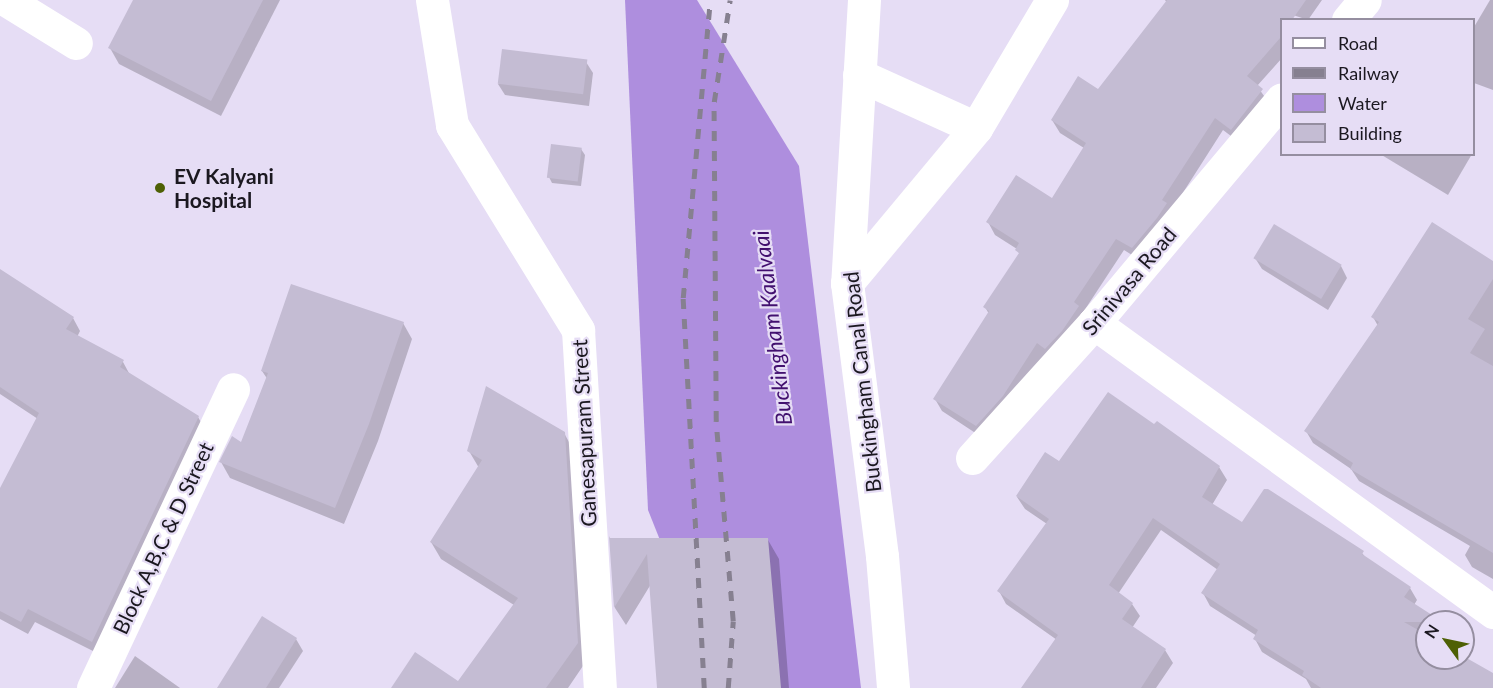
<!DOCTYPE html>
<style>
body{margin:0}
#map{position:relative;width:1493px;height:688px;overflow:hidden;background:#e6ddf5;font-family:Lato,sans-serif}
div>[style]{position:absolute}
[style*='--x']{left:calc(var(--x)*1px);top:calc(var(--y)*1px);width:calc(var(--w)*1px);rotate:calc(var(--a)*1deg)}
.water>*{inset:0;background:#ae8ede}
.shadow>*{inset:0;background:#0003}
.building>*{inset:0;background:#c4bcd3;transform-origin:0 0}
.minor>*{height:33px;margin:-16.5px;padding:0 16.5px;transform-origin:16.5px;border-radius:16.5px;background:#fff}
.rail>*{height:4.5px;margin-top:-2.25px;transform-origin:0;background:repeating-linear-gradient(90deg,#868090 0 10px,transparent 0 20px)}
.dots>*{width:16px;height:16px;translate:-50% -50%;box-sizing:border-box;border:3px solid #e6ddf5;border-radius:50%}
span{translate:-50% -50%;white-space:nowrap;text-align:center;line-height:1.15;-webkit-text-stroke:4.5px #e6ddf5;paint-order:stroke}
.poi-label{font-size:21px;color:#1b1820;font-weight:700}
.left{translate:0 -50%;text-align:left}
.street-label{font-size:21px;color:#1b1820}
.water-label{font-size:22px;color:#42106f;font-style:italic}
.legend{position:absolute;left:1280px;top:18px;width:195px;height:138px;box-sizing:border-box;background:#e6ddf5;border:2px solid #958ea0;margin:0;padding:8px 10px;list-style:none;font-size:18px;color:#1b1820}
.legend li{display:flex;align-items:center;gap:12px;height:30px}
.legend b{width:30px;border:2px solid #958ea0}
.north{position:absolute;left:1415px;top:610px;width:60px;height:60px;box-sizing:border-box;background:#e6ddf5;border:2px solid #958ea0;border-radius:50%;rotate:303deg;font-size:16px;font-weight:700;line-height:24px;text-align:center;color:#1b1820}
.north::after{content:'';display:block;margin:auto;width:21px;height:27px;background:#4e6005;clip-path:polygon(50% 0,100% 100%,50% 72%,0 100%)}
</style>
<div id="map">
<div class="water">
<div style="clip-path:polygon(625px 0,697px 0,799px 166px,861px 688px,719px 688px,648px 510px)"></div>
</div>
<div class="shadow">
<div style="clip-path:polygon(134px 0,280px 0,221px 116px,119px 64px,110px 48px)"></div>
<div style="clip-path:polygon(1165px 0,1322px 0,1308px 20px,1290px 14px,1282px 20px,1282px 58px,1257px 86px,1269px 103px,1239px 142px,1223px 130px,1140px 260px,1124px 250px,1082px 314px,983px 438px,942px 411px,935px 399px,989px 314px,985px 307px,1020px 255px,1017px 249px,995px 235px,988px 222px,1053px 200px,1084px 148px,1060px 133px,1052px 120px,1098px 91px,1167px 3px)"></div>
<div style="clip-path:polygon(1490px 0,1493px 0,1493px 90px,1474px 83px,1474px 27px)"></div>
<div style="clip-path:polygon(586px 62px,593px 73px,589px 106px,505px 95px,498px 84px)"></div>
<div style="clip-path:polygon(581px 149px,585px 155px,581px 186px,552px 183px,549px 177px)"></div>
<div style="clip-path:polygon(1380px 154px,1472px 154px,1448px 195px)"></div>
<div style="clip-path:polygon(1255px 258px,1341px 266px,1347px 278px,1328px 310px,1262px 269px)"></div>
<div style="clip-path:polygon(1493px 263px,1493px 579px,1472px 567px,1465px 555px,1470px 546px,1359px 481px,1351px 469px,1313px 443px,1306px 431px,1378px 326px,1373px 317px)"></div>
<div style="clip-path:polygon(0 286px,73px 318px,80px 331px,77px 337px,123px 362px,130px 375px,198px 417px,206px 431px,99px 654px,35px 622px,28px 634px,0 619px,0 505px,38px 419px,0 394px)"></div>
<div style="clip-path:polygon(403px 323px,412px 339px,378px 441px,344px 524px,230px 478px,221px 462px,242px 444px,268px 380px,262px 371px)"></div>
<div style="clip-path:polygon(564px 433px,574px 451px,587px 660px,568px 688px,393px 688px,458px 683px,514px 605px,441px 559px,431px 542px,479px 468px,469px 451px)"></div>
<div style="clip-path:polygon(1059px 463px,1219px 467px,1227px 480px,1212px 505px,1242px 524px,1362px 553px,1366px 558px,1410px 588px,1417px 600px,1414px 605px,1440px 622px,1427px 622px,1427px 658px,1463px 658px,1463px 636px,1470px 649px,1464px 658px,1493px 675px,1493px 688px,1311px 688px,1306px 679px,1262px 652px,1255px 639px,1257px 636px,1210px 606px,1203px 593px,1218px 570px,1161px 530px,1118px 594px,1132px 604px,1140px 616px,1132px 628px,1165px 650px,1173px 663px,1156px 688px,1023px 688px,1057px 640px,1006px 604px,999px 591px,1047px 524px,1025px 509px,1017px 497px)"></div>
<div style="clip-path:polygon(611px 540px,768px 540px,779px 559px,789px 688px,659px 688px,651px 584px,626px 625px,615px 608px)"></div>
<div style="clip-path:polygon(263px 618px,296px 639px,303px 651px,279px 688px,219px 688px)"></div>
<div style="clip-path:polygon(135px 656px,180px 688px,115px 688px)"></div>
</div>
<div class="building">
<div style="clip-path:polygon(133px 0,263px 0,211px 101px,108px 48px)"></div>
<div style="clip-path:polygon(1167px 0,1306px 0,1292px 20px,1281px 20px,1281px 37px,1247px 76px,1263px 89px,1231px 130px,1215px 118px,1162px 200px,1167px 203px,1157px 218px,1132px 248px,1116px 239px,1074px 302px,1079px 306px,1062px 331px,1045px 349px,1037px 343px,1003px 396px,976px 426px,933px 399px,989px 311px,983px 307px,1019px 253px,1015px 250px,1019px 243px,986px 222px,1016px 175px,1052px 198px,1086px 143px,1051px 120px,1078px 76px,1098px 89px)"></div>
<div style="left:502px;top:49px;width:86px;height:35px;rotate:7deg"></div>
<div style="left:551px;top:144px;width:31px;height:34px;rotate:7deg"></div>
<div style="clip-path:polygon(1432px 222px,1493px 261px,1493px 279px,1468px 319px,1485px 329px,1470px 353px,1493px 366px,1493px 553px,1350px 469px,1353px 463px,1304px 431px,1379px 322px,1371px 317px)"></div>
<div style="left:1274px;top:224px;width:79px;height:40px;rotate:31deg"></div>
<div style="clip-path:polygon(0 269px,74px 317px,66px 329px,124px 360px,120px 367px,199px 416px,92px 642px,28px 609px,21px 622px,0 611px,0 488px,39px 413px,0 387px)"></div>
<div style="clip-path:polygon(291px 284px,404px 322px,369px 424px,335px 508px,219px 462px,232px 436px,241px 442px,268px 373px,261px 371px)"></div>
<div style="clip-path:polygon(486px 386px,565px 432px,578px 643px,546px 688px,391px 688px,415px 652px,458px 681px,518px 598px,430px 542px,482px 460px,467px 451px)"></div>
<div style="clip-path:polygon(1108px 392px,1154px 424px,1157px 421px,1220px 466px,1202px 497px,1242px 522px,1264px 489px,1268px 489px,1364px 551px,1362px 554px,1411px 587px,1404px 597px,1443px 622px,1404px 622px,1427px 635px,1427px 658px,1463px 658px,1463px 656px,1493px 673px,1493px 688px,1321px 688px,1302px 675px,1304px 671px,1253px 639px,1258px 630px,1201px 593px,1220px 564px,1153px 518px,1109px 585px,1133px 603px,1122px 619px,1166px 649px,1141px 688px,1021px 688px,1058px 635px,997px 591px,1049px 519px,1016px 496px,1045px 452px,1059px 461px)"></div>
<div style="clip-path:polygon(609px 536px,610px 538px,768px 538px,781px 688px,657px 688px,647px 554px,614px 608px)"></div>
<div style="clip-path:polygon(262px 616px,297px 638px,266px 688px,217px 688px)"></div>
</div>
<div class="minor">
<div style="--x:6;--y:0;--w:82;--a:31.6"></div>
<div style="--x:432;--y:0;--w:127;--a:80.9"></div>
<div style="--x:452;--y:125;--w:241;--a:58.4"></div>
<div style="--x:578;--y:330;--w:359;--a:86.5"></div>
<div style="--x:864;--y:0;--w:284;--a:93.4"></div>
<div style="--x:847;--y:283;--w:275;--a:82.7"></div>
<div style="--x:882;--y:556;--w:132;--a:85.2"></div>
<div style="--x:1348;--y:20;--w:26;--a:-50"></div>
<div style="--x:859;--y:75;--w:128;--a:24.4"></div>
<div style="--x:976;--y:128;--w:149;--a:-59.3"></div>
<div style="--x:847;--y:283;--w:202;--a:-50.2"></div>
<div style="--x:1094;--y:323;--w:493;--a:35.9"></div>
<div style="--x:972;--y:458;--w:182;--a:-47.9"></div>
<div style="--x:1094;--y:323;--w:292;--a:-50"></div>
<div style="--x:93;--y:688;--w:330;--a:-64.9"></div>
</div>
<div class="rail">
<div style="--x:704;--y:688;--w:391;--a:-93.1"></div>
<div style="--x:683;--y:298;--w:299;--a:-84.8"></div>
<div style="--x:728;--y:688;--w:67;--a:-85.7"></div>
<div style="--x:733;--y:621;--w:201;--a:-94.9"></div>
<div style="--x:716;--y:421;--w:319;--a:-90.4"></div>
<div style="--x:714;--y:102;--w:103;--a:-81.1"></div>
</div>
<div class="dots">
<div style="left:160px;top:188px;background:#4e6005"></div>
</div>
<div class="poi-label">
<span class="left" style="left:174px;top:188px">EV Kalyani<br>Hospital</span>
</div>
<div class="street-label">
<span style="left:1129px;top:281px;rotate:-50deg">Srinivasa Road</span>
<span style="left:862px;top:382px;rotate:-96deg">Buckingham Canal Road</span>
<span style="left:584px;top:433px;rotate:-93deg">Ganesapuram Street</span>
<span style="left:163px;top:538px;rotate:-65deg">Block A,B,C &amp; D Street</span>
</div>
<div class="water-label">
<span style="left:772px;top:328px;rotate:-97deg">Buckingham Kaalvaai</span>
</div>
<ul class="legend">
<li><b style="height:8px;background:#fff"></b>Road</li>
<li><b style="height:8px;background:#868090"></b>Railway</li>
<li><b style="height:16px;background:#ae8ede"></b>Water</li>
<li><b style="height:16px;background:#c4bcd3"></b>Building</li>
</ul>
<div class="north">N</div>
</div>
